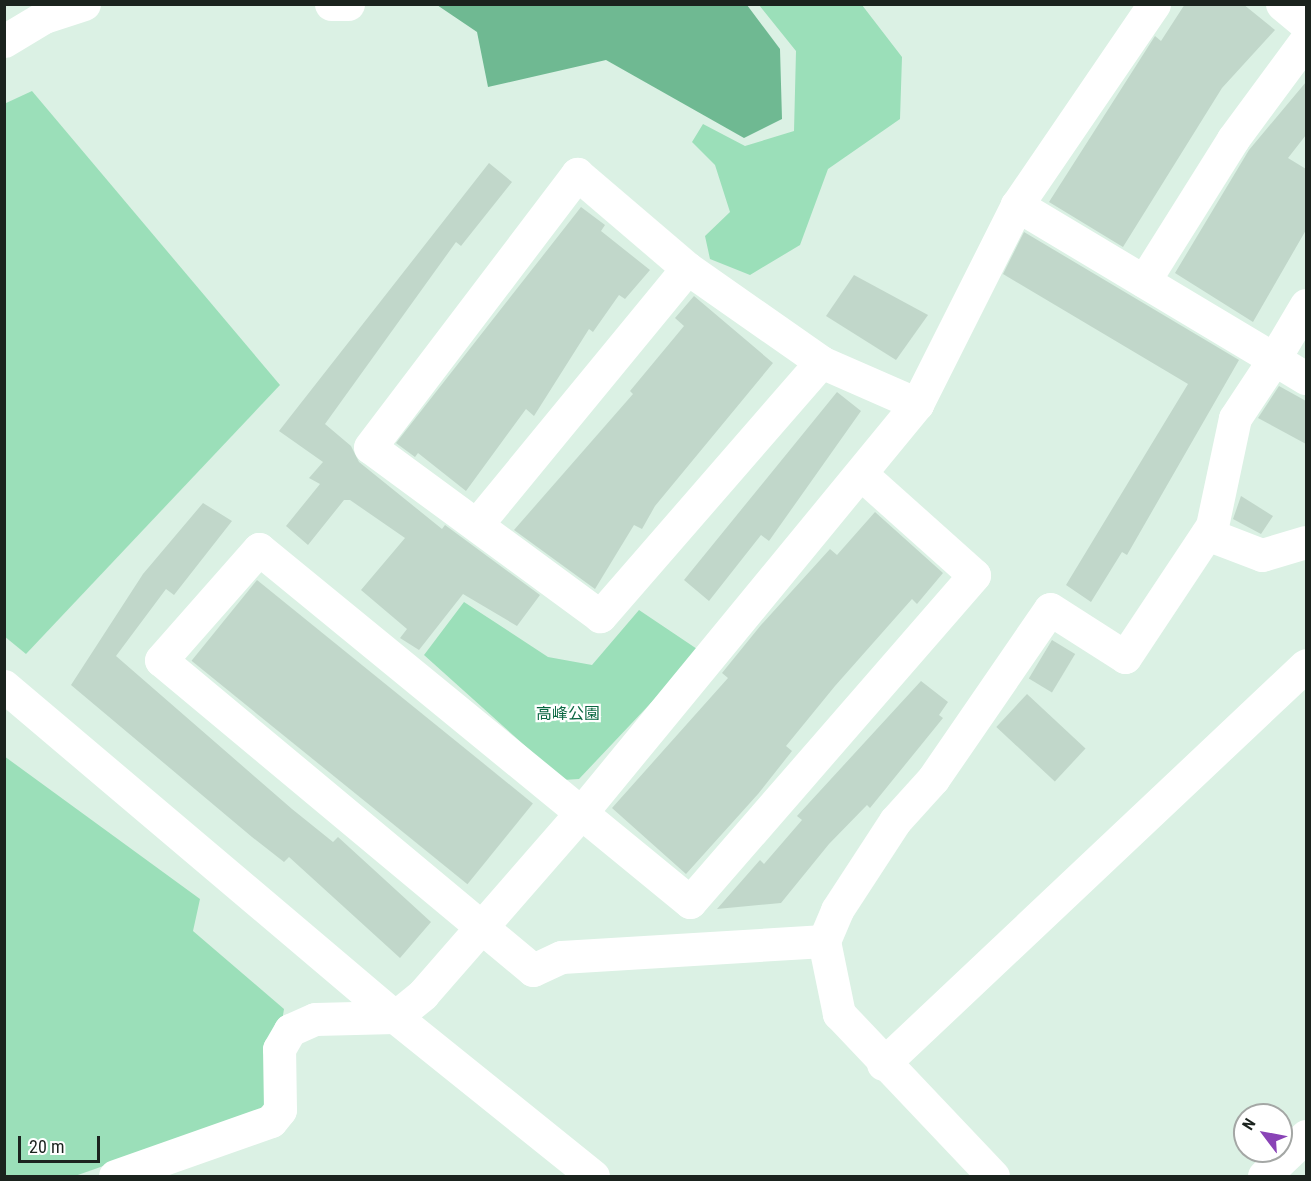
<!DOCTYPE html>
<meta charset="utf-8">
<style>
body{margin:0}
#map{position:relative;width:1311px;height:1181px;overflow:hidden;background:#dbf1e4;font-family:"Roboto Condensed","Noto Sans JP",sans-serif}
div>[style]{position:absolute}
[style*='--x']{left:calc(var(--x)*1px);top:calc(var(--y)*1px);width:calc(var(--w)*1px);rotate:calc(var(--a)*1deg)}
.green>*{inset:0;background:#9bdfb9}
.water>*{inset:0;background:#6fb992}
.building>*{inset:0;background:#c1d7ca;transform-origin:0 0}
.minor>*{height:33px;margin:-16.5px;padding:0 16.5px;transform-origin:16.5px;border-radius:16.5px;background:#fff}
span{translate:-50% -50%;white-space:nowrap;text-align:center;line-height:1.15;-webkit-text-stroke:4.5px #fff;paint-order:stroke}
.park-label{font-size:16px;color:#0b6742}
.frame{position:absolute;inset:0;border:6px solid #1b231e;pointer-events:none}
.north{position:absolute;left:1233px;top:1103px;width:60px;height:60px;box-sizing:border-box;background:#fff;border:2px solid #a4a7a5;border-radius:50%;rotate:302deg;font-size:16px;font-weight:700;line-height:24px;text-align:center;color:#1b231e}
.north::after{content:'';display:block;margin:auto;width:21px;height:27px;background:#8943b6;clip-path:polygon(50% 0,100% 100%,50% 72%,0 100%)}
.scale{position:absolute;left:18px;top:1136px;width:82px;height:27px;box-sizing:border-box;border:3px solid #1b231e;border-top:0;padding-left:8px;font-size:18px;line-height:21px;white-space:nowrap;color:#1b231e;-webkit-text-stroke:4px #fff;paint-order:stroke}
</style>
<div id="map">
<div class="green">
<div style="clip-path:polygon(759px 5px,862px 5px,902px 57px,900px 119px,828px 169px,800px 245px,750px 275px,710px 259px,705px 236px,730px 212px,715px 165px,692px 142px,703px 124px,745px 146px,794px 131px,796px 51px)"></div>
<div style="clip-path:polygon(32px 91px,280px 385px,26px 654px,4px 636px,4px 104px)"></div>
<div style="clip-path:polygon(464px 602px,548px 657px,592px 665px,639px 610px,700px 651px,579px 779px,563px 780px,424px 655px)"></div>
<div style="clip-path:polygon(4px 756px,200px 899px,193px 931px,284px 1009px,268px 1108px,75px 1176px,5px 1176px)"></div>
</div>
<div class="water">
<div style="clip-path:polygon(437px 5px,747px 5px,780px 49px,782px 119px,744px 138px,606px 60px,488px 87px,477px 32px)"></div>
</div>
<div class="building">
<div style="clip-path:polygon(1185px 4px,1243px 4px,1275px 30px,1222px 88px,1123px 247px,1049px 202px,1155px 36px,1161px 41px)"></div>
<div style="clip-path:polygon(1306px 82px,1306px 135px,1288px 158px,1306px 169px,1306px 230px,1253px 322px,1175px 273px,1249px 150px)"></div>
<div style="clip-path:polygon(489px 163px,512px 182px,461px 246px,456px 242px,325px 424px,351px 446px,359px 462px,442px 529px,445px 525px,540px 595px,517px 626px,463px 594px,419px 650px,400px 638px,407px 629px,361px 590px,405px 538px,350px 500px,344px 500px,308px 545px,286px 526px,320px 484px,309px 478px,323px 462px,279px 431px)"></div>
<div style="clip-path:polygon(581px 207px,605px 225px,601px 231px,650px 270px,625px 299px,619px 295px,593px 332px,589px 329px,534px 416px,526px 409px,466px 491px,418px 453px,415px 457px,396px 443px)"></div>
<div style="clip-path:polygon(1024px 232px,1239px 360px,1127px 555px,1122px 552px,1091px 602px,1066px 585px,1188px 384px,1003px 274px)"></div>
<div style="clip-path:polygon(854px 275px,928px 315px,896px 360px,826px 316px)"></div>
<div style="clip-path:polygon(694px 296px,773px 363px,655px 506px,642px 529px,634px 525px,595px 589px,514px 530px,633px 394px,630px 391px,684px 326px,675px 318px)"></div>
<div style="clip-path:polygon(1279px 386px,1306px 401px,1306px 444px,1258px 418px)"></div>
<div style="clip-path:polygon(837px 392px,861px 411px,769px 541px,761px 535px,709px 601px,684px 580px)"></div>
<div style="clip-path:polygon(1241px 496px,1273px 516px,1261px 534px,1233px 519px)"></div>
<div style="clip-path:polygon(203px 503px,232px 521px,174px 595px,166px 589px,116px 656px,292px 809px,333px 842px,338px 837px,431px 922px,400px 958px,289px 857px,284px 862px,252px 837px,71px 685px,143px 574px)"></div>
<div style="clip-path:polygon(875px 512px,943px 573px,917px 604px,912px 599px,835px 686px,786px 746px,792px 751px,758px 794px,686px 874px,612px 808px,728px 678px,722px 673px,761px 625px,830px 549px,837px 555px)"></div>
<div style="left:257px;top:580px;width:355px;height:104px;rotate:39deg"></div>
<div style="left:1052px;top:640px;width:27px;height:45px;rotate:31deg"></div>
<div style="clip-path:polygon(921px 681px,948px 702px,939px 715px,943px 718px,870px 808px,867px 805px,829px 844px,781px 903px,717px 909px,760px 860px,764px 864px,802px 820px,797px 816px)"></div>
<div style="left:1027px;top:694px;width:80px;height:45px;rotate:43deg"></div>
</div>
<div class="minor">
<div style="--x:331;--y:4;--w:17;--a:0"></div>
<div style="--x:1282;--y:4;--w:31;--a:40"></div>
<div style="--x:4;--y:41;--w:47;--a:-31"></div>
<div style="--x:44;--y:17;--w:42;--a:-18"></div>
<div style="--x:1144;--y:281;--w:168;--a:-57.9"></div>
<div style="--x:1233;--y:139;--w:123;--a:-53.6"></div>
<div style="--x:1306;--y:305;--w:63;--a:120.7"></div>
<div style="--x:1274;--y:359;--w:37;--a:31"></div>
<div style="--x:821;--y:362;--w:337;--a:131"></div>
<div style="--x:600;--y:616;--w:285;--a:-143.7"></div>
<div style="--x:370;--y:447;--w:343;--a:-52.8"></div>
<div style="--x:577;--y:174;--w:145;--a:40.5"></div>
<div style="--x:687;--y:268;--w:164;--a:35"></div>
<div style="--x:821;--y:362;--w:105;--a:23.6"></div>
<div style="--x:477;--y:524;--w:331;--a:-50.6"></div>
<div style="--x:1207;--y:534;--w:59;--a:20.9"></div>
<div style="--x:1262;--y:555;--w:46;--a:-16.5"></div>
<div style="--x:4;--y:686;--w:512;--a:40.25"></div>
<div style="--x:824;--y:941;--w:263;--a:176.5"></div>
<div style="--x:561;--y:957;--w:31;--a:155"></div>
<div style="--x:533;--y:970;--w:484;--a:-140.2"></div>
<div style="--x:161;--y:660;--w:148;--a:-48.6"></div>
<div style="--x:259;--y:549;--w:557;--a:39.32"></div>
<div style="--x:690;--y:902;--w:433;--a:-49"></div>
<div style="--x:974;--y:575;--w:150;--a:-138.2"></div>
<div style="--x:883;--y:1064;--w:581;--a:-43.33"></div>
<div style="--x:115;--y:1176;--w:165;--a:-19.4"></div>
<div style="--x:271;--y:1121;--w:14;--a:-51"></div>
<div style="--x:280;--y:1110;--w:61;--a:-90.9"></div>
<div style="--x:279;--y:1049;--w:22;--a:-60"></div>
<div style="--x:290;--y:1030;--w:27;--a:-24"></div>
<div style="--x:315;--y:1019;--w:80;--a:-1.4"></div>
<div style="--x:593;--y:1176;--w:254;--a:-141.2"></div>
<div style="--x:395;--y:1017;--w:36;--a:-39"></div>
<div style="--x:423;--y:994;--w:239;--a:-48.9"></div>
<div style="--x:580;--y:814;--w:531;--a:-50.58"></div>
<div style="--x:917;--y:404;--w:223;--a:-63.3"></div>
<div style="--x:1017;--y:205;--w:243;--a:-55.7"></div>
<div style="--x:993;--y:1176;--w:224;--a:-133.5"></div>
<div style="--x:839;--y:1014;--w:75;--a:-101.6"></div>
<div style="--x:824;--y:941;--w:34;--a:-67"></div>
<div style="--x:837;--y:910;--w:106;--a:-56.9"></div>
<div style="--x:895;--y:821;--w:57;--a:-47.9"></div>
<div style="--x:933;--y:779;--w:206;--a:-55.5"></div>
<div style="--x:1050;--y:609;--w:89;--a:32.6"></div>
<div style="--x:1125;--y:657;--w:157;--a:-56.4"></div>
<div style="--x:1212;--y:526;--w:110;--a:-78"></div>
<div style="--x:1235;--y:418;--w:71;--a:-56.5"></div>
<div style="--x:1274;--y:359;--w:300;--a:-149.1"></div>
<div style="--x:1264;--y:1176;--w:58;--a:-43.6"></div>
</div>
<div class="park-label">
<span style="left:568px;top:714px">高峰公園</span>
</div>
<div class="frame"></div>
<div class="north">N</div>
<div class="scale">20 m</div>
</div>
